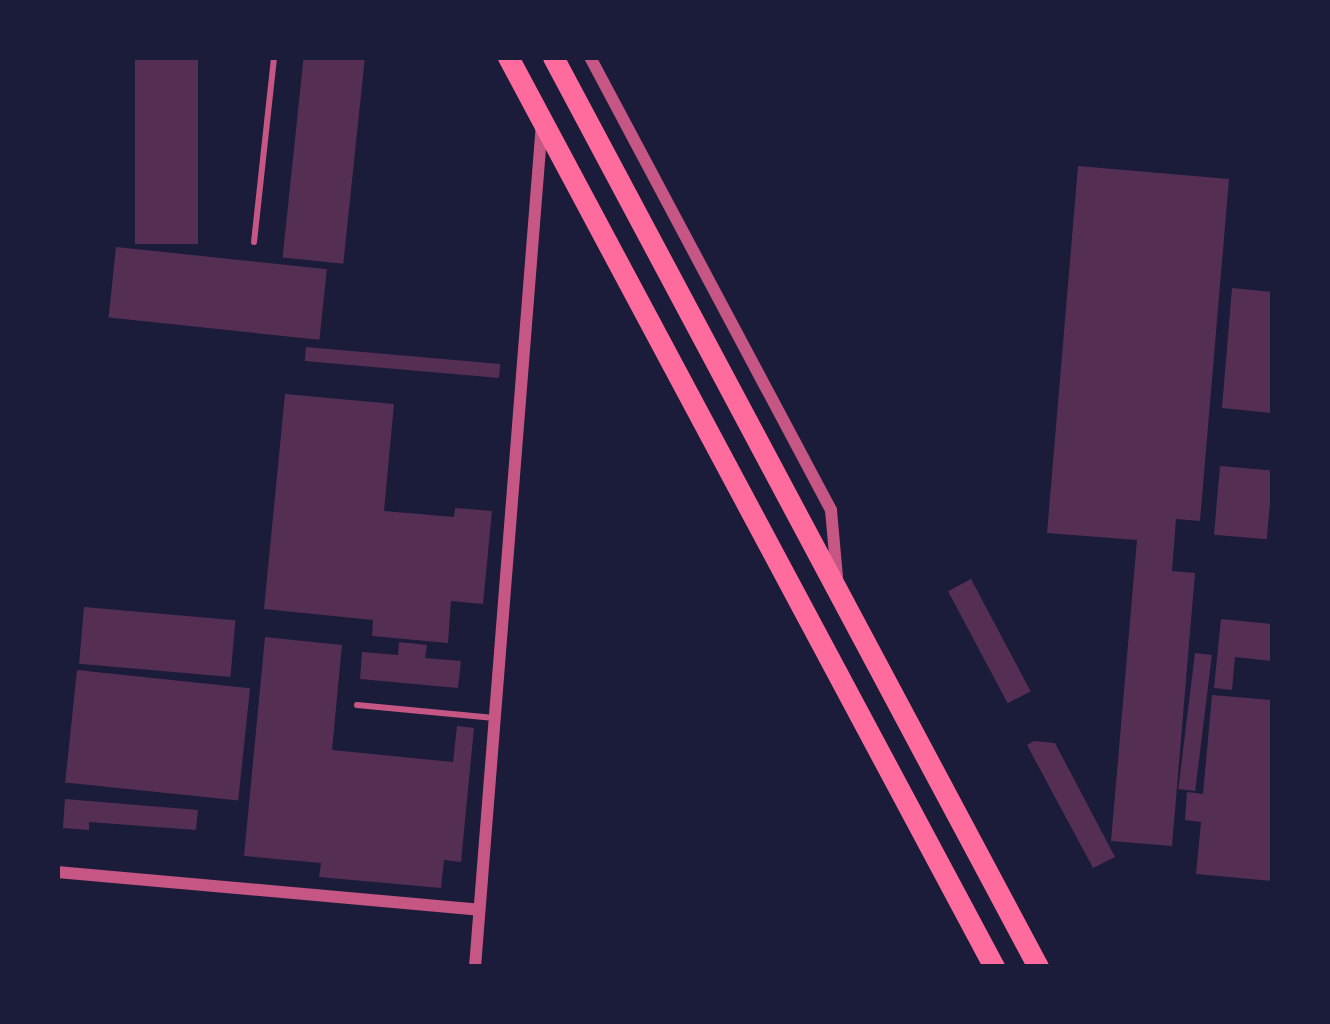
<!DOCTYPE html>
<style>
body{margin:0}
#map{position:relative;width:1330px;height:1024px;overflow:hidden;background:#1b1b3a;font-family:"Public Sans",sans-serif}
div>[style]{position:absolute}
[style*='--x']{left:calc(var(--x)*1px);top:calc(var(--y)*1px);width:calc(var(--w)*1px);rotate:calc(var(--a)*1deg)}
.building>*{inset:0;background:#542f53;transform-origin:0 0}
.service>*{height:6px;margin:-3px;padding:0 3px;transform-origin:3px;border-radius:3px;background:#c65784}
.minor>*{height:12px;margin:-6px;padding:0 6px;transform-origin:6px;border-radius:6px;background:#c65784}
.primary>*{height:21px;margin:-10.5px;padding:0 10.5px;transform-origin:10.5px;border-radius:10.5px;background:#ff6b9d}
span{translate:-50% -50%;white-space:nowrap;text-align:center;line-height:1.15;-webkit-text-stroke:9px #1b1b3a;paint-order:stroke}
.frame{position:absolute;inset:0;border:60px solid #1b1b3a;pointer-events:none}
</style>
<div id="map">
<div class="building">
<div style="left:135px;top:57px;width:63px;height:187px"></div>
<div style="left:365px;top:57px;width:208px;height:61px;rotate:96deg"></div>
<div style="clip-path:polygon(1078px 166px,1229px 179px,1200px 521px,1176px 519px,1172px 571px,1195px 573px,1172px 846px,1111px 841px,1137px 540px,1047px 533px)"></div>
<div style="left:116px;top:247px;width:212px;height:71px;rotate:6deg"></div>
<div style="clip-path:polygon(1232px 288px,1273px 292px,1273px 413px,1222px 408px)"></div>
<div style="left:306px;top:347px;width:195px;height:14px;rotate:5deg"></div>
<div style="clip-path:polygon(285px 394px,394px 404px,384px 511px,454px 517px,455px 508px,492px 511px,483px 604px,451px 601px,448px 643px,372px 636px,373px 620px,264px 609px)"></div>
<div style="left:1220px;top:466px;width:53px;height:69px;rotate:5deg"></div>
<div style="left:971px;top:579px;width:127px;height:26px;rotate:62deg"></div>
<div style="left:84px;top:607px;width:152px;height:57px;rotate:5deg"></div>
<div style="clip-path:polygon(1221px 619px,1273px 624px,1273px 661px,1235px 657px,1232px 690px,1214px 688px)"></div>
<div style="clip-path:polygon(265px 637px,342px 645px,332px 750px,453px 762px,457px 726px,474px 728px,461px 862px,444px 860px,441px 888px,319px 877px,321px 863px,244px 856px)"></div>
<div style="clip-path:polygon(399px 642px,427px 645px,425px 658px,461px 661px,458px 688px,360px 679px,362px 652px,398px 655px)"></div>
<div style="left:1195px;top:653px;width:17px;height:137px;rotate:7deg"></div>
<div style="left:77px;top:670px;width:174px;height:113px;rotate:6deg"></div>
<div style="clip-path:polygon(1212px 695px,1273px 700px,1273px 881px,1196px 874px,1201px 822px,1185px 820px,1187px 792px,1203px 794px)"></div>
<div style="clip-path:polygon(1034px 741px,1055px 743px,1115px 857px,1093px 868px,1027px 745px)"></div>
<div style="clip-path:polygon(65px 799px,198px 810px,196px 830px,89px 822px,89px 830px,63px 828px)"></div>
</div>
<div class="service">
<div style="--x:254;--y:242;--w:186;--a:-83.8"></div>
<div style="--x:357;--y:705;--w:138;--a:5.4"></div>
</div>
<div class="minor">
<div style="--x:590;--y:57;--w:513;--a:61.99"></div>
<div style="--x:831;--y:510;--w:67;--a:84.9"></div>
<div style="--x:57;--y:872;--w:424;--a:5.1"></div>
<div style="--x:475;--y:967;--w:846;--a:-85.46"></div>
</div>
<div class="primary">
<div style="--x:508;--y:57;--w:1032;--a:61.89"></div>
<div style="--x:553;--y:57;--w:1031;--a:61.94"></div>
</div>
<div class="frame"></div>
</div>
